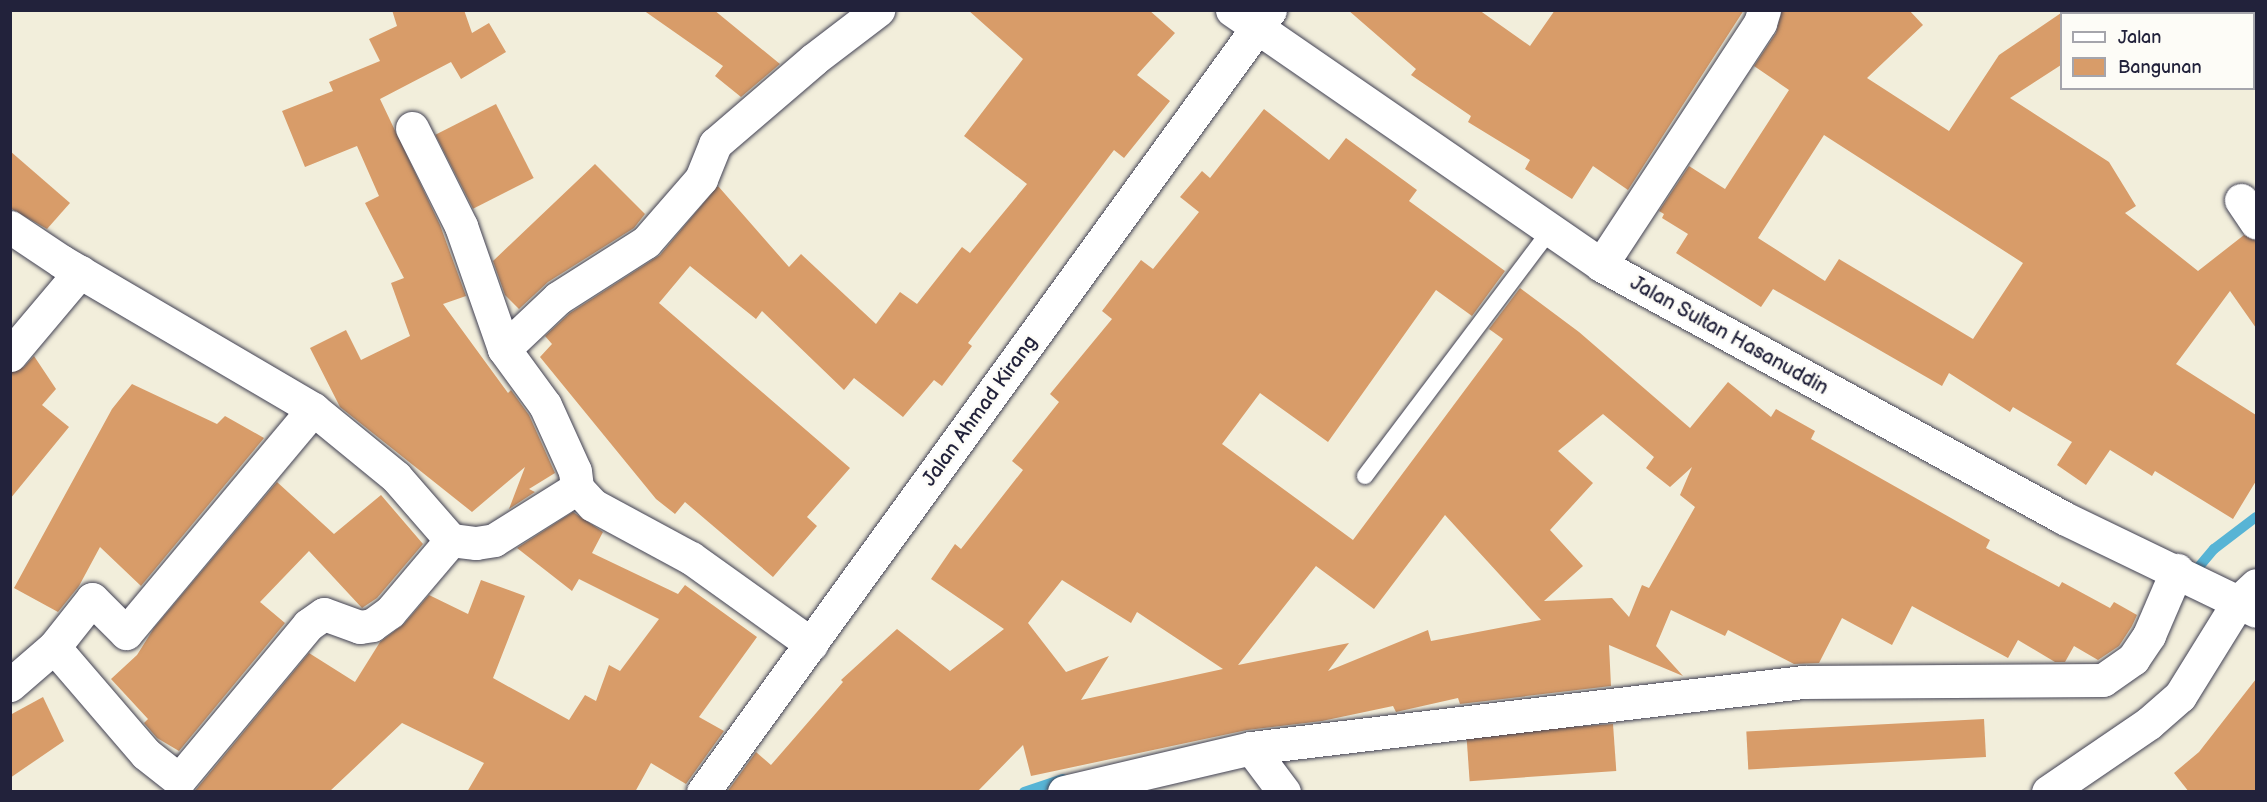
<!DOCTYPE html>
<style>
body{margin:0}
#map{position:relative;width:2267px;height:802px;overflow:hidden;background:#f2eedb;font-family:"Balsamiq Sans",sans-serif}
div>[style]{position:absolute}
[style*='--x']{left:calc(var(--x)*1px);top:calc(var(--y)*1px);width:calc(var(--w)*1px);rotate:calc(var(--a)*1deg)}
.stream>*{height:10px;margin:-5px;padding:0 5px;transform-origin:5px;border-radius:5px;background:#57b4d5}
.building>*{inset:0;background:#d89c69;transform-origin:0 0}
.roads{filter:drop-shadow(0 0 2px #414153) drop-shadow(0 0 2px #414153)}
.lane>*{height:16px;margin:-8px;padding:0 8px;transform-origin:8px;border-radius:8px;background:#fff}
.street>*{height:33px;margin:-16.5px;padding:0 16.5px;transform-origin:16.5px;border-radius:16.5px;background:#fff}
.secondary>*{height:33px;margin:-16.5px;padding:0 16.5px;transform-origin:16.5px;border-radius:16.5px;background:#fff}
span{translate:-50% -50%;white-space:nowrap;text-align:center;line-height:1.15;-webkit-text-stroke:5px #fdfcf7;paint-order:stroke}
.street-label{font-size:20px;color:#22223b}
.frame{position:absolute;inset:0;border:12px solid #22223b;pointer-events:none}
.legend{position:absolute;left:2060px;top:12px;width:195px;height:78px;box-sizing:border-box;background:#fdfcf7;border:2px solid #a5a5ac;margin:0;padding:8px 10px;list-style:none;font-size:18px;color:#22223b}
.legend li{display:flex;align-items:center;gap:12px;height:30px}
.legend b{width:30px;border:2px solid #a5a5ac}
</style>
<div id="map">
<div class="stream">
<div style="--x:2192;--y:575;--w:34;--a:-50"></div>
<div style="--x:2214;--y:549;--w:53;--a:-37.3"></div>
<div style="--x:1024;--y:792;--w:41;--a:-18.4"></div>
</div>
<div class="building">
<div style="clip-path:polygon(392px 10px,464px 10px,472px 33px,489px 23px,506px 52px,461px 79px,451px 62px,380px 99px,440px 225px,466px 296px,443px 304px,508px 393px,511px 390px,529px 415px,555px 473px,529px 489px,535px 492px,509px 509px,525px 467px,472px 512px,340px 407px,310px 348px,346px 330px,361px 360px,410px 336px,391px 283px,404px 278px,365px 203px,379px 196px,357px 146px,305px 167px,282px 111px,333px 91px,329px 82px,380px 61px,369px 39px,397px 26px)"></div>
<div style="clip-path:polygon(643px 10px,714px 10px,780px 64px,741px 97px,715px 76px,723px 66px)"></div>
<div style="clip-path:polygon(968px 10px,1149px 10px,1175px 33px,1137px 75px,1170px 101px,1124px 158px,1114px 150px,968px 343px,972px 346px,942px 386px,934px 380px,903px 417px,854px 378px,844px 390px,762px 311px,756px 319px,690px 266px,659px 303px,850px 468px,807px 517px,817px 526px,773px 577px,685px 502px,675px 514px,656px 499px,540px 357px,552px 344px,545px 336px,570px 313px,660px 255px,718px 186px,789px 267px,801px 254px,876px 324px,900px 292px,917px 304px,962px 247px,970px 253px,1027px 184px,964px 136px,1023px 59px)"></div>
<div style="clip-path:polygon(1348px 10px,1479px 10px,1530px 46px,1555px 10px,1744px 10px,1628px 190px,1593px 166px,1572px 199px,1525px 169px,1530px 160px,1468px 122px,1471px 116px,1411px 75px,1416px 69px)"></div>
<div style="clip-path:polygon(evenodd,1782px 10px,1909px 10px,1923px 25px,1867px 78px,1949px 131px,1999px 55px,2061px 13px,2061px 65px,2010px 98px,2109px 162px,2136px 206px,2125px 213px,2198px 271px,2244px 235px,2256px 241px,2256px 328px,2230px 291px,2176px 364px,2256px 415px,2256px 481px,2233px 519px,2155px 471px,2152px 476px,2110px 450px,2086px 485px,2057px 465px,2072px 442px,2013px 407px,2010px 412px,1949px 373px,1942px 386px,1773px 289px,1761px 307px,1676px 253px,1688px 234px,1662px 218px,1664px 214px,1659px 211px,1689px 166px,1725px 189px,1789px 90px,1754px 66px,1776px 33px,1782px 10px,1824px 135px,2023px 263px,1973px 339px,1839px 259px,1825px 281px,1758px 238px,1824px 135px)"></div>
<div style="left:496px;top:104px;width:83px;height:68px;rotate:63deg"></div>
<div style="clip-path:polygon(evenodd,1264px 109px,1329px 160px,1346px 138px,1417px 190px,1409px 201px,1505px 271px,1472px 316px,1436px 290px,1328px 442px,1260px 393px,1222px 444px,1353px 540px,1503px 339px,1489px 329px,1520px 288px,1579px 332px,1690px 428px,1728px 382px,1771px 417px,1776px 409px,1815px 431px,1811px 439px,1990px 540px,1986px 548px,2059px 587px,2062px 582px,2110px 608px,2114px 602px,2137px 615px,2132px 626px,2119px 646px,2098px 660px,2074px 646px,2065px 662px,2055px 662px,2018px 640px,2008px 658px,1912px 606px,1892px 645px,1842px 618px,1819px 663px,1794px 664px,1728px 630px,1725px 636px,1671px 610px,1656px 646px,1683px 676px,1609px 645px,1611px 686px,1460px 704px,1458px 698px,1396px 712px,1393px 706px,1322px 721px,1247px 730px,1031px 776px,1023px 745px,977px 792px,727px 792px,756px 752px,771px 765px,843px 682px,841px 680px,897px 629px,950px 671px,1004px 629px,931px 579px,955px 544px,961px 549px,1023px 470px,1012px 461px,1059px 402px,1050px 394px,1112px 319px,1102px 311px,1141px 260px,1153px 269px,1199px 212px,1180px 197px,1202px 171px,1210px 178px,1264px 109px,1603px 414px,1654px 457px,1646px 468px,1670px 487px,1692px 467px,1680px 495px,1695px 507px,1649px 588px,1642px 585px,1629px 617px,1612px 598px,1544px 601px,1583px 566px,1550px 530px,1593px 483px,1558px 451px,1603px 414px,1264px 109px,1445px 515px,1541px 620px,1431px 641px,1428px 630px,1328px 671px,1349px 643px,1238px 665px,1316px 566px,1374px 609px,1445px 515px,1264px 109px,1062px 580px,1131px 623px,1137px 612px,1223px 669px,1081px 700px,1109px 656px,1066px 672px,1028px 623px,1062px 580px)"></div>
<div style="clip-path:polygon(10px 151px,70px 203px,47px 229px,10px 208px)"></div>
<div style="clip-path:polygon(595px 164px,645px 214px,634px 228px,548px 282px,519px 309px,505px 295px,493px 261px)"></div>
<div style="clip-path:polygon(34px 356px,56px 389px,42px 405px,69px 427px,10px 499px,10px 373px,24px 367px)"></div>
<div style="clip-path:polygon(132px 384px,217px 424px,225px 416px,264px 438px,141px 586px,100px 547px,79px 586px,58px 612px,14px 588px,112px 409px)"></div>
<div style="clip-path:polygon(277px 482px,334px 534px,381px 495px,423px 544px,377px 598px,362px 608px,309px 551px,260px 602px,285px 623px,179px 751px,157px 738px,144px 723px,148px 719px,111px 679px,137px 655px,154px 628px)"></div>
<div style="clip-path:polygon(573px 512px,603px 532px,592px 553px,678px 594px,685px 585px,757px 637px,699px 717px,724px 731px,686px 784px,651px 763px,635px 792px,467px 792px,484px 763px,402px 723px,329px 792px,194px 792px,309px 653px,355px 682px,380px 642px,404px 624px,429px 595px,468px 614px,481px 580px,525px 596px,493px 678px,569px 720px,585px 695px,596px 701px,609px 665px,620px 671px,659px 619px,579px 579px,572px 591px,517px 548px)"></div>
<div style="clip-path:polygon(2256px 679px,2256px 792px,2189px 792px,2174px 773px,2199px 752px)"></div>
<div style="clip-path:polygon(43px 697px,64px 741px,10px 778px,10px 715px)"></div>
<div style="left:1984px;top:719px;width:38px;height:238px;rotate:87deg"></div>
<div style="left:1613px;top:724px;width:47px;height:147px;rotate:86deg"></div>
</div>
<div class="roads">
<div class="lane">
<div style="--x:1365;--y:476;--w:306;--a:-53"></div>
</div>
<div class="street">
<div style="--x:412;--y:128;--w:110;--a:63.4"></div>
<div style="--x:461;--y:226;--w:130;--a:70.7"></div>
<div style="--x:504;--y:349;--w:69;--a:53.8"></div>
<div style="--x:545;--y:405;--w:72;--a:65.6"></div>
<div style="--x:575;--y:471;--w:17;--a:83"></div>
<div style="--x:2241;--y:200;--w:27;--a:56"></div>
<div style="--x:10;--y:227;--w:61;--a:33.7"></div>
<div style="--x:61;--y:261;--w:292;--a:30.4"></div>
<div style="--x:313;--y:409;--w:107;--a:39.3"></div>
<div style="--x:396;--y:477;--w:84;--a:48.9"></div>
<div style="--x:451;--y:540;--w:25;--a:7"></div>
<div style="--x:476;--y:543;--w:18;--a:-9"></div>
<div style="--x:494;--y:540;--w:98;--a:-32.1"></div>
<div style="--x:577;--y:488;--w:23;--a:47"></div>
<div style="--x:593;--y:505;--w:111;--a:28.4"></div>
<div style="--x:691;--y:558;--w:148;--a:35.6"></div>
<div style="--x:1601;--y:265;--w:290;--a:-56.7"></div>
<div style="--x:1760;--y:23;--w:14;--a:-73"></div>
<div style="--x:504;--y:349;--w:74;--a:-43.4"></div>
<div style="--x:558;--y:298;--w:104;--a:-32.5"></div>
<div style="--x:646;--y:242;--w:84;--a:-48.9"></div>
<div style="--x:701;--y:179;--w:38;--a:-68"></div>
<div style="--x:715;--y:144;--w:130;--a:-40.6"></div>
<div style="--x:814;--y:59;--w:81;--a:-37.4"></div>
<div style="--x:10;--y:355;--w:109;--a:-49.9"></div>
<div style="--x:54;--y:647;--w:141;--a:49.3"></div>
<div style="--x:146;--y:754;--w:42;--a:38.2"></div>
<div style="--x:179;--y:780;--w:202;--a:-50.2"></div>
<div style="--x:308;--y:625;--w:19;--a:-35"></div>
<div style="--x:324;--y:614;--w:38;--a:20"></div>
<div style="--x:360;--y:627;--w:12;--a:-9"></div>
<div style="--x:372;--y:625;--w:22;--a:-36"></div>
<div style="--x:390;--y:612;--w:94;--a:-49.7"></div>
<div style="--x:10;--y:685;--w:58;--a:-40.8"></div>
<div style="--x:54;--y:647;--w:61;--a:-51.6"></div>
<div style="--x:92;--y:599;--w:48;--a:45"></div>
<div style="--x:126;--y:633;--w:292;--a:-50.1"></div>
<div style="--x:1251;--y:748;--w:55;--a:53.1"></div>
<div style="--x:1064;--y:792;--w:192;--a:-13.2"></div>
<div style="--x:1251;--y:748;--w:556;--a:-6.82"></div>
<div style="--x:1803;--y:682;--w:300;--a:-0.4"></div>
<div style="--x:2103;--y:680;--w:37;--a:-35"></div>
<div style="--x:2133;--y:659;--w:29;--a:-56"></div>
<div style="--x:2149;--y:635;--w:71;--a:-66.7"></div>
<div style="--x:2048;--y:792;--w:122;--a:-34.3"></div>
<div style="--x:2149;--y:723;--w:41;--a:-41.1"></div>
<div style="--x:2180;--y:696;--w:112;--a:-58.2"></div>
<div style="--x:2239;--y:601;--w:23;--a:-43"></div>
</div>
<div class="secondary">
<div style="--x:1232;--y:10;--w:449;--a:34.6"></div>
<div style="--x:1601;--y:265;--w:528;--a:28.65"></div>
<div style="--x:2064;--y:518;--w:213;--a:25.8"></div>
<div style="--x:703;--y:792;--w:966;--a:-54.06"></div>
</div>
</div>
<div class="street-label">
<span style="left:1729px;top:336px;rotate:29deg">Jalan Sultan Hasanuddin</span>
<span style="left:980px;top:411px;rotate:-54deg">Jalan Ahmad Kirang</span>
</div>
<div class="frame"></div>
<ul class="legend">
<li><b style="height:8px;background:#fff"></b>Jalan</li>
<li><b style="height:16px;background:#d89c69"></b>Bangunan</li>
</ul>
</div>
